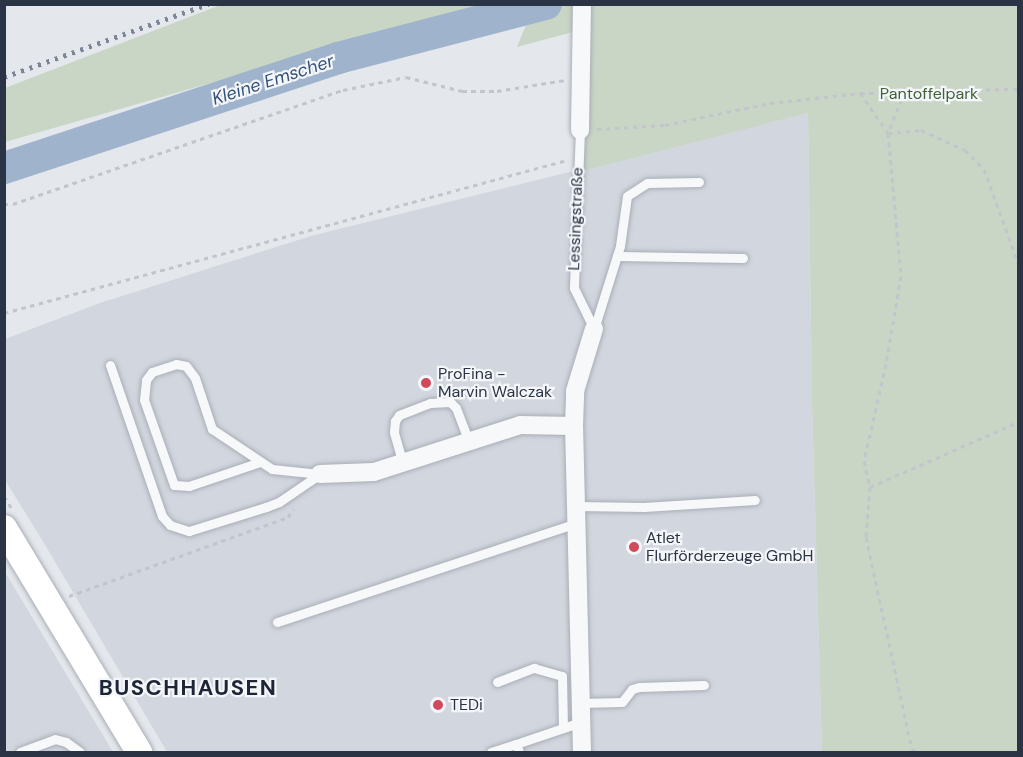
<!DOCTYPE html>
<meta charset="utf-8">
<style>
body{margin:0}
#map{position:relative;width:1023px;height:757px;overflow:hidden;background:#e4e7ec;font-family:"DM Sans",sans-serif}
div>[style]{position:absolute}
[style*='--x']{left:calc(var(--x)*1px);top:calc(var(--y)*1px);width:calc(var(--w)*1px);rotate:calc(var(--a)*1deg)}
.built>*{inset:0;background:#d2d6de}
.green>*{inset:0;background:#c9d6c5}
.river>*{height:32px;margin:-16px;padding:0 16px;transform-origin:16px;border-radius:16px;background:#9fb4cc}
.path>*{height:3px;margin-top:-1.5px;transform-origin:0;background:repeating-linear-gradient(90deg,#c2c5cb 0 4.5px,transparent 0 9px)}
.roads{filter:drop-shadow(0 0 2px #a9aeb7) drop-shadow(0 0 2px #a9aeb7)}
.service>*{height:9px;margin:-4.5px;padding:0 4.5px;transform-origin:4.5px;border-radius:4.5px;background:#f7f8fa}
.minor>*{height:18px;margin:-9px;padding:0 9px;transform-origin:9px;border-radius:9px;background:#f7f8fa}
.secondary>*{height:26px;margin:-13px;padding:0 13px;transform-origin:13px;border-radius:13px;background:#fff}
.rail>*{height:4.5px;margin-top:-2.25px;transform-origin:0;background:repeating-linear-gradient(90deg,#7d8696 0 3px,transparent 0 9px)}
.dots>*{width:16px;height:16px;translate:-50% -50%;box-sizing:border-box;border:3px solid #f4f6f9;border-radius:50%}
span{translate:-50% -50%;white-space:nowrap;text-align:center;line-height:1.15;-webkit-text-stroke:4.5px #f4f6f9;paint-order:stroke}
.park-label{font-size:16px;color:#3f6138}
.street-label{font-size:16px;color:#2b3445}
.poi-label{font-size:16px;color:#2b3445}
.left{translate:0 -50%;text-align:left}
.water-label{font-size:18px;color:#34527a;font-style:italic}
.district-label{font-size:22px;color:#1d2536;font-weight:700;letter-spacing:1.5px}
.frame{position:absolute;inset:0;border:6px solid #2b3445;pointer-events:none}
</style>
<div id="map">
<div class="built">
<div style="clip-path:polygon(808px 113px,812px 402px,822px 752px,167px 752px,44px 543px,5px 480px,5px 339px,100px 303px,311px 236px)"></div>
<div style="clip-path:polygon(5px 572px,113px 752px,5px 752px)"></div>
</div>
<div class="green">
<div style="clip-path:polygon(223px 4px,482px 4px,482px 5px,5px 142px,5px 88px)"></div>
<div style="clip-path:polygon(534px 5px,1018px 5px,1018px 752px,822px 752px,812px 402px,808px 113px,578px 172px,584px 29px,517px 47px)"></div>
</div>
<div class="river">
<div style="--x:4;--y:168;--w:352;--a:-18.2"></div>
<div style="--x:338;--y:58;--w:215;--a:-14.6"></div>
</div>
<div class="path">
<div style="--x:905;--y:91;--w:45;--a:112"></div>
<div style="--x:888;--y:133;--w:144;--a:84.8"></div>
<div style="--x:901;--y:276;--w:89;--a:99.7"></div>
<div style="--x:886;--y:364;--w:99;--a:102.8"></div>
<div style="--x:864;--y:461;--w:27;--a:77"></div>
<div style="--x:870;--y:487;--w:50;--a:94.6"></div>
<div style="--x:866;--y:537;--w:217;--a:77.8"></div>
<div style="--x:912;--y:749;--w:5;--a:37"></div>
<div style="--x:860;--y:93;--w:49;--a:55"></div>
<div style="--x:888;--y:133;--w:33;--a:-5"></div>
<div style="--x:921;--y:130;--w:48;--a:24.4"></div>
<div style="--x:965;--y:150;--w:27;--a:45"></div>
<div style="--x:984;--y:169;--w:100;--a:70.1"></div>
<div style="--x:597;--y:129;--w:68;--a:-3.4"></div>
<div style="--x:665;--y:125;--w:107;--a:-11.8"></div>
<div style="--x:770;--y:103;--w:91;--a:-6.3"></div>
<div style="--x:860;--y:93;--w:158;--a:-1.5"></div>
<div style="--x:4;--y:204;--w:9;--a:0"></div>
<div style="--x:13;--y:204;--w:349;--a:-19.1"></div>
<div style="--x:343;--y:90;--w:64;--a:-11.7"></div>
<div style="--x:406;--y:77;--w:58;--a:14"></div>
<div style="--x:462;--y:91;--w:35;--a:0"></div>
<div style="--x:497;--y:91;--w:69;--a:-9.2"></div>
<div style="--x:4;--y:313;--w:583;--a:-15.2"></div>
<div style="--x:870;--y:487;--w:162;--a:-23.7"></div>
<div style="--x:4;--y:496;--w:15;--a:58"></div>
<div style="--x:69;--y:596;--w:233;--a:-19.8"></div>
<div style="--x:288;--y:517;--w:10;--a:-53"></div>
</div>
<div class="roads">
<div class="service">
<div style="--x:580;--y:130;--w:158;--a:92.2"></div>
<div style="--x:574;--y:288;--w:46;--a:64"></div>
<div style="--x:617;--y:256;--w:126;--a:0.9"></div>
<div style="--x:594;--y:329;--w:87;--a:-72.6"></div>
<div style="--x:620;--y:246;--w:50;--a:-82"></div>
<div style="--x:627;--y:196;--w:24;--a:-33"></div>
<div style="--x:647;--y:183;--w:52;--a:-1.1"></div>
<div style="--x:110;--y:365;--w:160;--a:71"></div>
<div style="--x:162;--y:516;--w:12;--a:48"></div>
<div style="--x:170;--y:525;--w:20;--a:18"></div>
<div style="--x:189;--y:531;--w:81;--a:-17.3"></div>
<div style="--x:266;--y:507;--w:14;--a:-21"></div>
<div style="--x:279;--y:502;--w:50;--a:-34.3"></div>
<div style="--x:260;--y:462;--w:75;--a:161.3"></div>
<div style="--x:189;--y:486;--w:15;--a:-176"></div>
<div style="--x:174;--y:485;--w:90;--a:-109.4"></div>
<div style="--x:144;--y:400;--w:20;--a:-84"></div>
<div style="--x:146;--y:380;--w:10;--a:-53"></div>
<div style="--x:152;--y:372;--w:25;--a:-18"></div>
<div style="--x:176;--y:364;--w:10;--a:11"></div>
<div style="--x:186;--y:366;--w:15;--a:53"></div>
<div style="--x:195;--y:378;--w:54;--a:71.6"></div>
<div style="--x:212;--y:429;--w:72;--a:33.7"></div>
<div style="--x:272;--y:469;--w:48;--a:5.9"></div>
<div style="--x:403;--y:464;--w:33;--a:-106"></div>
<div style="--x:394;--y:432;--w:11;--a:-85"></div>
<div style="--x:395;--y:421;--w:7;--a:-56"></div>
<div style="--x:399;--y:415;--w:33;--a:-21"></div>
<div style="--x:430;--y:403;--w:20;--a:-3"></div>
<div style="--x:450;--y:402;--w:8;--a:45"></div>
<div style="--x:456;--y:408;--w:36;--a:69"></div>
<div style="--x:576;--y:506;--w:68;--a:0.8"></div>
<div style="--x:644;--y:507;--w:111;--a:-3.6"></div>
<div style="--x:277;--y:622;--w:315;--a:-18.3"></div>
<div style="--x:497;--y:682;--w:40;--a:-21"></div>
<div style="--x:534;--y:668;--w:29;--a:16"></div>
<div style="--x:562;--y:676;--w:52;--a:88.9"></div>
<div style="--x:580;--y:703;--w:42;--a:-1.4"></div>
<div style="--x:622;--y:702;--w:16;--a:-52"></div>
<div style="--x:632;--y:689;--w:7;--a:-16"></div>
<div style="--x:639;--y:687;--w:65;--a:-1.8"></div>
<div style="--x:516;--y:744;--w:69;--a:-18.7"></div>
<div style="--x:20;--y:752;--w:37;--a:-20"></div>
<div style="--x:55;--y:739;--w:11;--a:15"></div>
<div style="--x:66;--y:742;--w:17;--a:36"></div>
<div style="--x:491;--y:752;--w:26;--a:-18"></div>
<div style="--x:516;--y:744;--w:9;--a:69"></div>
</div>
<div class="minor">
<div style="--x:580;--y:130;--w:126;--a:-89.1"></div>
<div style="--x:320;--y:474;--w:54;--a:-2.1"></div>
<div style="--x:374;--y:472;--w:153;--a:-17.8"></div>
<div style="--x:520;--y:425;--w:54;--a:1.1"></div>
<div style="--x:582;--y:752;--w:326;--a:-91.4"></div>
<div style="--x:574;--y:426;--w:35;--a:-88"></div>
<div style="--x:575;--y:391;--w:65;--a:-73"></div>
</div>
<div class="secondary">
<div style="--x:4;--y:528;--w:262;--a:58.9"></div>
</div>
</div>
<div class="rail">
<div style="--x:4;--y:77;--w:217;--a:-19.7"></div>
</div>
<div class="dots">
<div style="left:426px;top:383px;background:#d1495b"></div>
<div style="left:634px;top:547px;background:#d1495b"></div>
<div style="left:438px;top:705px;background:#d1495b"></div>
</div>
<div class="park-label">
<span style="left:929px;top:94px">Pantoffelpark</span>
</div>
<div class="street-label">
<span style="left:576px;top:219px;rotate:-88deg">Lessingstraße</span>
</div>
<div class="poi-label">
<span class="left" style="left:438px;top:383px">ProFina -<br>Marvin Walczak</span>
<span class="left" style="left:646px;top:547px">Atlet<br>Flurförderzeuge GmbH</span>
<span class="left" style="left:450px;top:705px">TEDi</span>
</div>
<div class="water-label">
<span style="left:273px;top:80px;rotate:-18deg">Kleine Emscher</span>
</div>
<div class="district-label">
<span style="left:188px;top:688px">BUSCHHAUSEN</span>
</div>
<div class="frame"></div>
</div>
